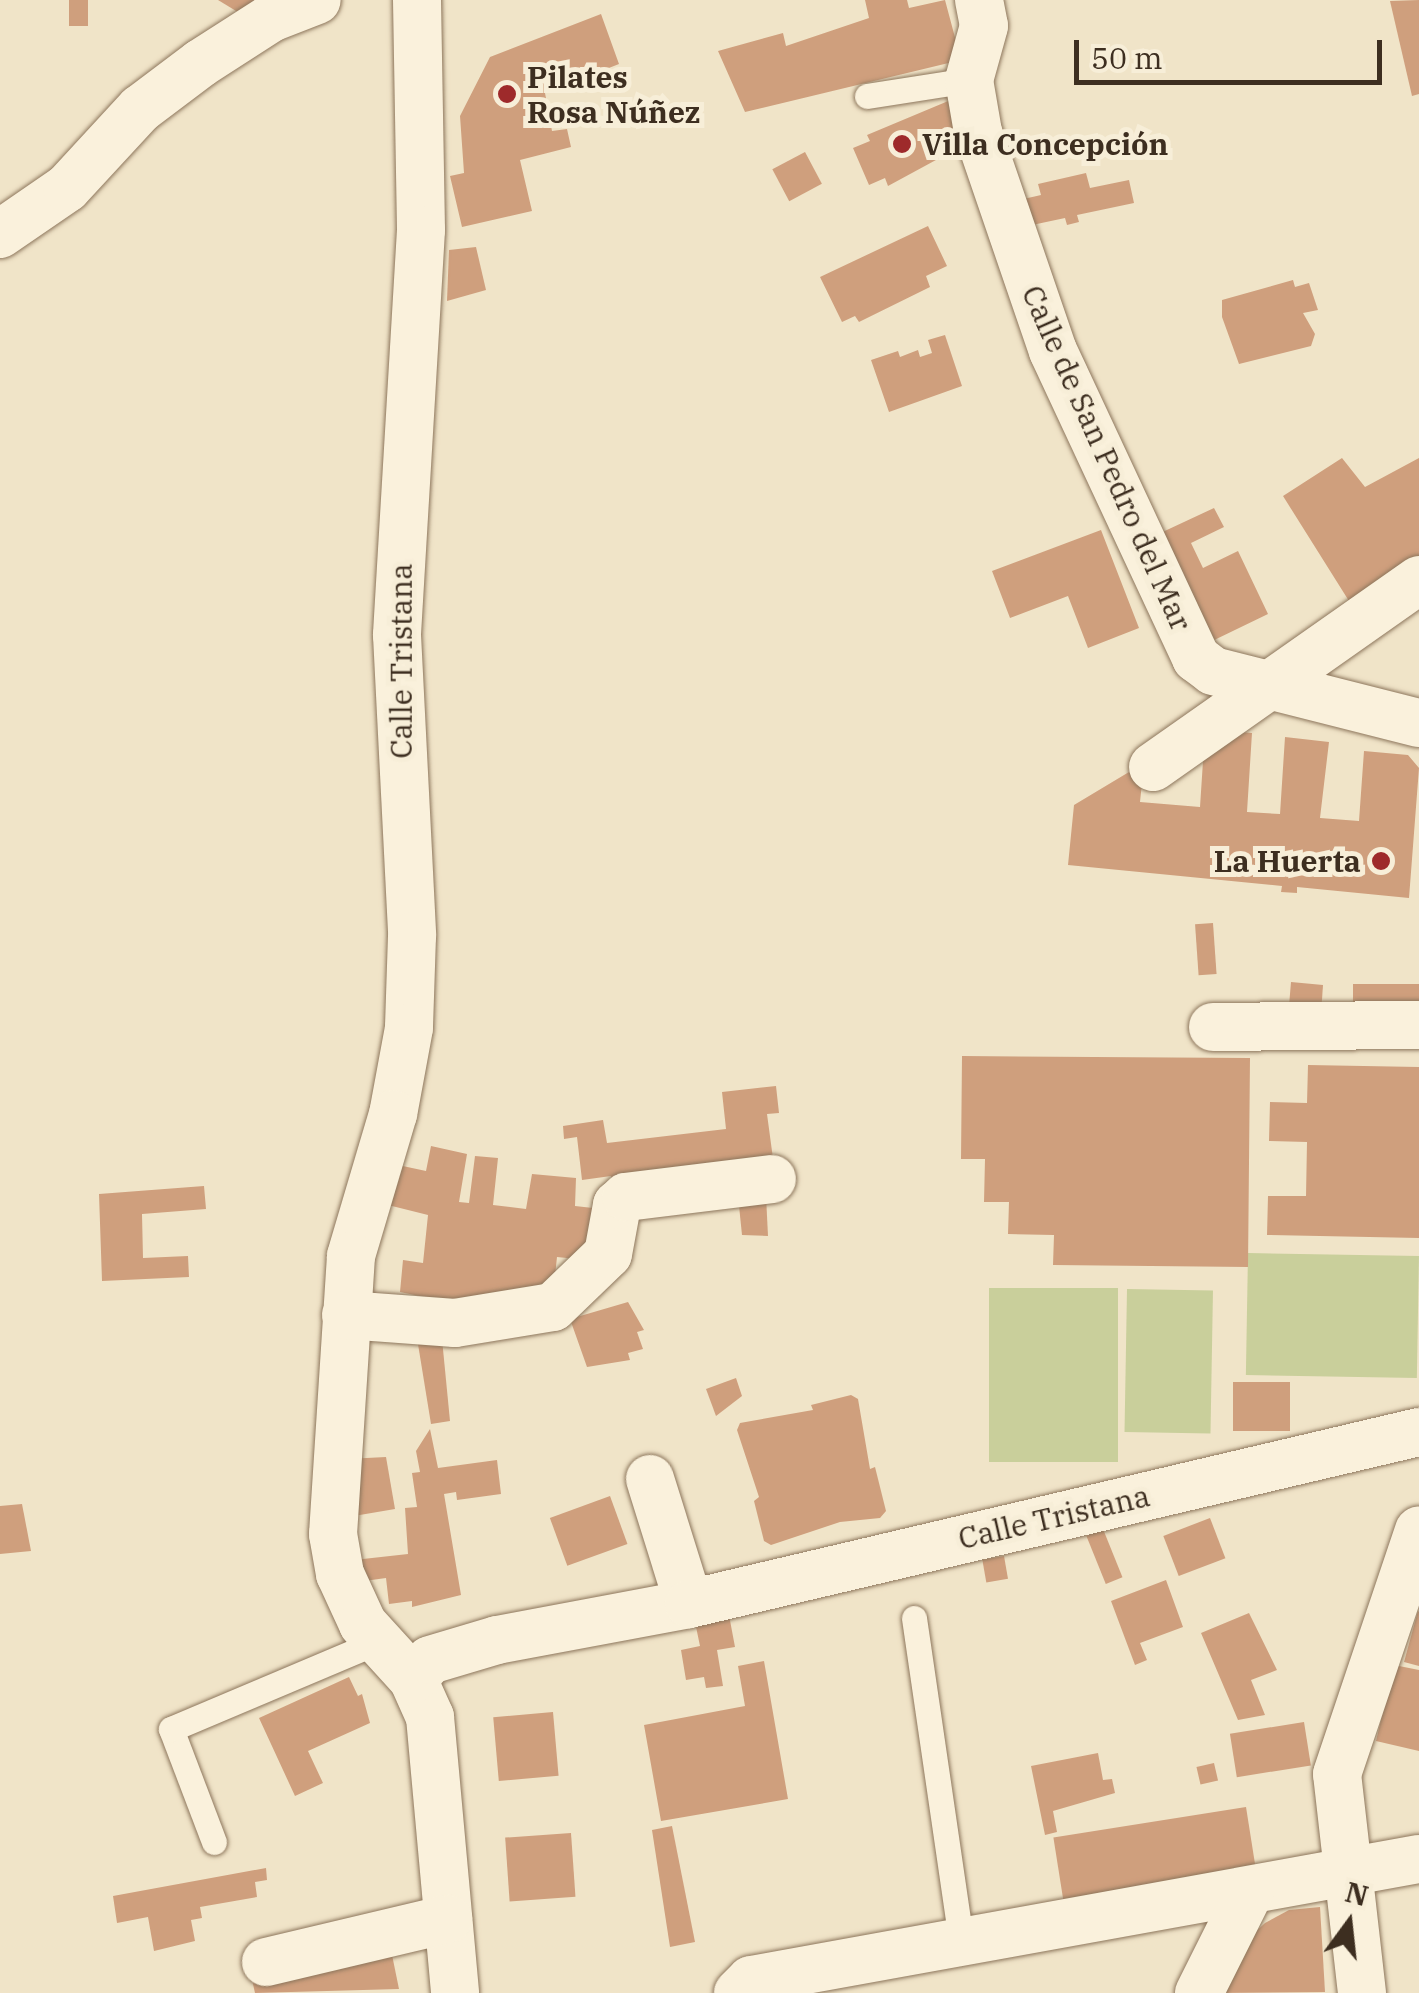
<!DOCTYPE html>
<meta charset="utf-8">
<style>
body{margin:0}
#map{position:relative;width:1419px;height:1993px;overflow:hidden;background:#f0e4c8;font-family:"IBM Plex Serif",serif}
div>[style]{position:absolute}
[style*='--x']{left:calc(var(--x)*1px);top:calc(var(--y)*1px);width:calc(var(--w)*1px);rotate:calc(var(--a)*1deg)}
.green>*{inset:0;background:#c9cf9b;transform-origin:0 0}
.building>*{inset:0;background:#cf9f7d;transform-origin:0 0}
.roads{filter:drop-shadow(0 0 2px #8d765c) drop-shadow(0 0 2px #8d765c)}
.service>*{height:25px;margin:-12.5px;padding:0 12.5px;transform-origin:12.5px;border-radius:12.5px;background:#faf1dc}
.minor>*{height:48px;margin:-24px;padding:0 24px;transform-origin:24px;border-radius:24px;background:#faf1dc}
.dots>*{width:28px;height:28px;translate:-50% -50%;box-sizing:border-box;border:5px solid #f7eed8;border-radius:50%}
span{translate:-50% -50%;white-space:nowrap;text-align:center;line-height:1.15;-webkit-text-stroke:10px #f7eed8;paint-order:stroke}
.poi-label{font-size:30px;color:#3d2e20;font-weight:700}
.left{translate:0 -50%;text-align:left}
.right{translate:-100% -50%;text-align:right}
.street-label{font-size:30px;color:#3d2e20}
.north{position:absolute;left:1299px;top:1873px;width:100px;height:100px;-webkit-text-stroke:8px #f7eed8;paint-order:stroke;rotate:15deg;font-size:28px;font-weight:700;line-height:40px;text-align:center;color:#3d2e20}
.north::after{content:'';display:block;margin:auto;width:35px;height:45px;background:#3d2e20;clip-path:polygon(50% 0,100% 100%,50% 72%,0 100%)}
.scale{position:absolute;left:1074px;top:40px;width:308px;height:45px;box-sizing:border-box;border:5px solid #3d2e20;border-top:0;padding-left:12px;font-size:30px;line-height:35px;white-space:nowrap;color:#3d2e20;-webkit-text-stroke:8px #f7eed8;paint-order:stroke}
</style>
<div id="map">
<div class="green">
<div style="left:1248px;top:1253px;width:171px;height:122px;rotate:1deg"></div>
<div style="left:989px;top:1288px;width:129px;height:174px"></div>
<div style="left:1127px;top:1289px;width:86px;height:143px;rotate:1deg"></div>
</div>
<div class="building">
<div style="left:69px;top:0;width:19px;height:26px"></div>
<div style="clip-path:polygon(218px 0,279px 0,246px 17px)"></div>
<div style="clip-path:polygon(865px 0,907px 0,909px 8px,945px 0,961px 60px,745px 112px,718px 51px,783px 33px,786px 46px,869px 18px)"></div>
<div style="clip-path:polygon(1419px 0,1419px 94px,1412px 96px,1390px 1px)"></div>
<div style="clip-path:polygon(601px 14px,619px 64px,545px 93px,552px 131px,567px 129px,571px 147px,520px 160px,532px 211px,462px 227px,450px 176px,464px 173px,460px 116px,490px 57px)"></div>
<div style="clip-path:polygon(953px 99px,962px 126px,940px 135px,947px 154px,888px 186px,885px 178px,869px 185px,853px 148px,870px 141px,867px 135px)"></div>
<div style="left:805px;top:152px;width:36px;height:37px;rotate:62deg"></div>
<div style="clip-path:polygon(1086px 173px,1090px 188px,1129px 180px,1134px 203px,1077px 215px,1079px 222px,1067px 225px,1065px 218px,1018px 228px,1010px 202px,1041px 195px,1038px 184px)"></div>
<div style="clip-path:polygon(928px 226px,947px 266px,926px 276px,930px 287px,859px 322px,855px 316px,842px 322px,820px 277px)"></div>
<div style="clip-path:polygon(476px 247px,486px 290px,447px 301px,449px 250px)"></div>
<div style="clip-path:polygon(1293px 280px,1295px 287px,1309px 283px,1318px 310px,1303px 313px,1315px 334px,1311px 346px,1239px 364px,1222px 317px,1222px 300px)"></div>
<div style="clip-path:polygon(945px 335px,962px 386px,889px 412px,871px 360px,898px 351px,900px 357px,918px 350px,920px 357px,932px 353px,928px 340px)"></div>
<div style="clip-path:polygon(1342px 458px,1365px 487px,1419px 458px,1419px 561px,1354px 609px,1283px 496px)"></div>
<div style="clip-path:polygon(1214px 508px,1224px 527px,1191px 543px,1203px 568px,1238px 551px,1268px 614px,1206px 644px,1154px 536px)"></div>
<div style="clip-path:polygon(1101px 530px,1139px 628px,1088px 648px,1068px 596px,1010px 618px,992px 571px)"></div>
<div style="clip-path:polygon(1226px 731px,1252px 733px,1247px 812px,1280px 814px,1285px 737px,1329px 742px,1320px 818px,1359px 821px,1364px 751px,1408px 755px,1419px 768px,1409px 898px,1297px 887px,1297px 893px,1281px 892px,1282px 886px,1068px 865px,1074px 805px,1144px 763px,1140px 802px,1200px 807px,1204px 746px)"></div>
<div style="left:1213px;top:923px;width:51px;height:18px;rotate:86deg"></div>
<div style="clip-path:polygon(1291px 982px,1323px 985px,1321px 1014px,1289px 1006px)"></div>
<div style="left:1419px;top:984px;width:23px;height:66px;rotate:90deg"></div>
<div style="clip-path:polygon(962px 1056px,1250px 1058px,1248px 1267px,1053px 1265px,1054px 1235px,1008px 1234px,1009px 1202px,984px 1202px,985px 1159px,961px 1159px)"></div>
<div style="clip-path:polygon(1308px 1065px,1419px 1067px,1419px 1238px,1267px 1235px,1268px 1196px,1306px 1196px,1307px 1142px,1269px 1141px,1270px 1102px,1307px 1103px)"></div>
<div style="clip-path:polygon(776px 1086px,779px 1113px,767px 1114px,774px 1166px,612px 1186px,611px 1176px,582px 1180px,577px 1137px,564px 1139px,563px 1126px,603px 1120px,607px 1143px,726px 1129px,722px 1092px)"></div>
<div style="clip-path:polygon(431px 1146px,467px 1154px,459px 1202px,469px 1203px,475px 1156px,498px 1158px,493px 1205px,526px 1209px,532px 1174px,576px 1178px,575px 1206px,602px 1209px,596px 1261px,557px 1257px,553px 1294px,448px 1302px,400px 1292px,403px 1260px,423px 1263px,428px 1215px,376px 1202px,384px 1162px,426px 1171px)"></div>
<div style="clip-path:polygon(204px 1186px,206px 1209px,142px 1214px,143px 1258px,188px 1256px,189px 1277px,102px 1281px,99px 1194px)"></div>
<div style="clip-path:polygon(738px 1196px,766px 1196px,768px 1236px,742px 1235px)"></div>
<div style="clip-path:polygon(628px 1302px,644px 1330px,637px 1332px,643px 1349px,628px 1353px,630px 1360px,587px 1367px,570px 1319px)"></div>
<div style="clip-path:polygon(417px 1338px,442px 1339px,450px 1421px,431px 1424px)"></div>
<div style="clip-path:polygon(736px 1378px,742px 1396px,716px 1416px,706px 1389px)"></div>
<div style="left:1233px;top:1382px;width:57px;height:49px"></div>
<div style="clip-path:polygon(851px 1395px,858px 1399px,870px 1469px,875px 1467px,886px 1511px,880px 1518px,840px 1522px,771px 1545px,764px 1541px,754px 1501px,759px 1497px,737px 1430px,740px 1423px,813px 1410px,811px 1405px)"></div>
<div style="clip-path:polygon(430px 1429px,438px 1468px,497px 1460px,501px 1494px,457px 1500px,456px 1492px,444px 1494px,461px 1595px,412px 1607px,412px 1601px,389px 1604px,386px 1578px,357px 1582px,354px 1560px,408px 1554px,405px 1508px,417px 1507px,412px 1473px,420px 1472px,416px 1451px)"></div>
<div style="clip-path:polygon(386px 1457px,395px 1509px,348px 1517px,347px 1459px)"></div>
<div style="left:610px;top:1496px;width:51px;height:64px;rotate:70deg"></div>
<div style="clip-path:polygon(22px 1504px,31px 1551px,0 1554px,0 1506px)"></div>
<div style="left:1210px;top:1518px;width:43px;height:50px;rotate:69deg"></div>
<div style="left:1103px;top:1529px;width:52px;height:18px;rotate:68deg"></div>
<div style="left:1004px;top:1556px;width:23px;height:22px;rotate:80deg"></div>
<div style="clip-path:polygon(1166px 1580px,1183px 1627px,1140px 1643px,1147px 1660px,1135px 1665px,1111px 1601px)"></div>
<div style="clip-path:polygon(1418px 1611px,1419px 1612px,1419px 1666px,1404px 1662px)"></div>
<div style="clip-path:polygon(1249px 1613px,1277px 1670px,1251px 1680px,1265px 1715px,1238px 1720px,1201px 1633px)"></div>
<div style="clip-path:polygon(729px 1615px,735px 1647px,717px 1650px,723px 1686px,706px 1688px,704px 1677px,686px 1680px,681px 1650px,700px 1646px,695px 1622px)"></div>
<div style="clip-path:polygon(764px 1661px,788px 1799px,661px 1821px,644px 1725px,745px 1706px,738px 1666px)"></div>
<div style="clip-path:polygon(1394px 1665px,1419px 1670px,1419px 1751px,1376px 1741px)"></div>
<div style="clip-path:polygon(349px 1677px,358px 1696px,362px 1694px,370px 1723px,308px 1751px,323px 1783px,295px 1796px,259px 1718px)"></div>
<div style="left:553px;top:1712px;width:64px;height:60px;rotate:85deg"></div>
<div style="left:1304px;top:1722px;width:44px;height:75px;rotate:81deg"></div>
<div style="clip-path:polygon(1098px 1753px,1103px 1780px,1112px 1779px,1115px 1793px,1053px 1811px,1057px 1832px,1045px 1835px,1031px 1766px)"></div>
<div style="left:1214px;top:1763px;width:18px;height:18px;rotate:77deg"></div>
<div style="left:1246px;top:1807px;width:65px;height:195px;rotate:81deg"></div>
<div style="clip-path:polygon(672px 1826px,695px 1942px,670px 1947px,652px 1830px)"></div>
<div style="left:571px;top:1833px;width:64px;height:66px;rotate:86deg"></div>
<div style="clip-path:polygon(266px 1868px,267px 1880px,255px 1882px,257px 1897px,200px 1907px,202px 1918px,191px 1920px,195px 1941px,154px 1951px,148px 1917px,117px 1923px,113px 1896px)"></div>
<div style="clip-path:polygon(1320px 1907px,1325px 1992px,1217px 1993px,1249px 1938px,1265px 1923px,1289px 1910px)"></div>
<div style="clip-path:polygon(391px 1950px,399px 1989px,255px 1993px,251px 1975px)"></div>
</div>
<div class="roads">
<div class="service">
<div style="--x:867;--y:96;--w:103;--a:-8.9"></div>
<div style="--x:914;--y:1618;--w:331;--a:81.7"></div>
<div style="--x:214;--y:1842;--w:121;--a:-110.8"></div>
<div style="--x:171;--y:1729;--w:221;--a:-22.9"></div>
</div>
<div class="minor">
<div style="--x:417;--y:0;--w:230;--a:89"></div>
<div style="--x:421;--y:230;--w:406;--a:93.4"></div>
<div style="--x:397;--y:635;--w:301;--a:87.1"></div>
<div style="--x:412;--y:936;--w:92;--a:91.9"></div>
<div style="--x:409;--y:1028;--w:87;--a:100.5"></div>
<div style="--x:393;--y:1114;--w:148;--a:106.5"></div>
<div style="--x:351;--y:1256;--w:279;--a:93.7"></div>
<div style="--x:333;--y:1534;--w:41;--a:80.1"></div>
<div style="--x:340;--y:1574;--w:55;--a:65.3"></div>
<div style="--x:363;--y:1624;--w:74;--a:47.7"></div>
<div style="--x:413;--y:1679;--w:42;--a:65.9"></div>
<div style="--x:430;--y:1717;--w:277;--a:84.8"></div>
<div style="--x:979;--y:0;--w:26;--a:79"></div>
<div style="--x:984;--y:26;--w:56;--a:105.5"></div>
<div style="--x:969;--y:80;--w:53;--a:80.2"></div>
<div style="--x:978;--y:132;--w:231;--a:71.1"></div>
<div style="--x:1053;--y:351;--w:339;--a:65"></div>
<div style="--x:1196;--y:658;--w:21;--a:37"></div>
<div style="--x:1213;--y:671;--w:212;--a:14.2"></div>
<div style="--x:0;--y:234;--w:81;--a:-34.5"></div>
<div style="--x:67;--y:188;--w:108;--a:-47.3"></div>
<div style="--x:140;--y:109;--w:76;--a:-37"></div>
<div style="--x:201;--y:63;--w:83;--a:-32.7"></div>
<div style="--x:271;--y:18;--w:49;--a:-21.4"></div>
<div style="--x:1153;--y:767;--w:325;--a:-35.1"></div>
<div style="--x:1213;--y:1027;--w:206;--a:-0.6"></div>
<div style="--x:346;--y:1315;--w:109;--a:4.2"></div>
<div style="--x:455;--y:1323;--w:99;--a:-9.3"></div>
<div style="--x:553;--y:1307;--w:76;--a:-43.9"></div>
<div style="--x:608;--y:1254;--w:50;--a:-79.6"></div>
<div style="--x:617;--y:1205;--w:12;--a:-42"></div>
<div style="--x:626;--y:1197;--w:147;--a:-7"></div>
<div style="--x:650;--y:1479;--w:131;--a:72.7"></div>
<div style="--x:413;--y:1679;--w:25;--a:-48"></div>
<div style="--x:430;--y:1660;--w:70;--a:-16.6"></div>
<div style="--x:497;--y:1640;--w:195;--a:-10.6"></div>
<div style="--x:689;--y:1604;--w:750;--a:-13.26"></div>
<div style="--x:266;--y:1962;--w:187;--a:-13.3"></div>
<div style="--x:738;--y:1993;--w:18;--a:-45"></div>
<div style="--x:751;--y:1980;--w:679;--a:-10.27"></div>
<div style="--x:1199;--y:1993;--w:114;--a:-63.4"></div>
<div style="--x:1362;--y:1993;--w:220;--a:-96.5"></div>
<div style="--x:1337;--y:1774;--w:257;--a:-71.4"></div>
</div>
</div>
<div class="dots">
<div style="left:507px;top:94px;background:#9e2a2b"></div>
<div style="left:902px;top:144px;background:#9e2a2b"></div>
<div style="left:1381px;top:861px;background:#9e2a2b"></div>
</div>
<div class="poi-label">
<span class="left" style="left:527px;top:94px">Pilates<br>Rosa Núñez</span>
<span class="left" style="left:922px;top:144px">Villa Concepción</span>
<span class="right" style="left:1361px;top:861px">La Huerta</span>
</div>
<div class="street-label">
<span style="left:1107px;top:458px;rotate:66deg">Calle de San Pedro del Mar</span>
<span style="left:401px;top:661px;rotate:-90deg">Calle Tristana</span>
<span style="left:1054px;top:1517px;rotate:-13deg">Calle Tristana</span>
</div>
<div class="north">N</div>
<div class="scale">50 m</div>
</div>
